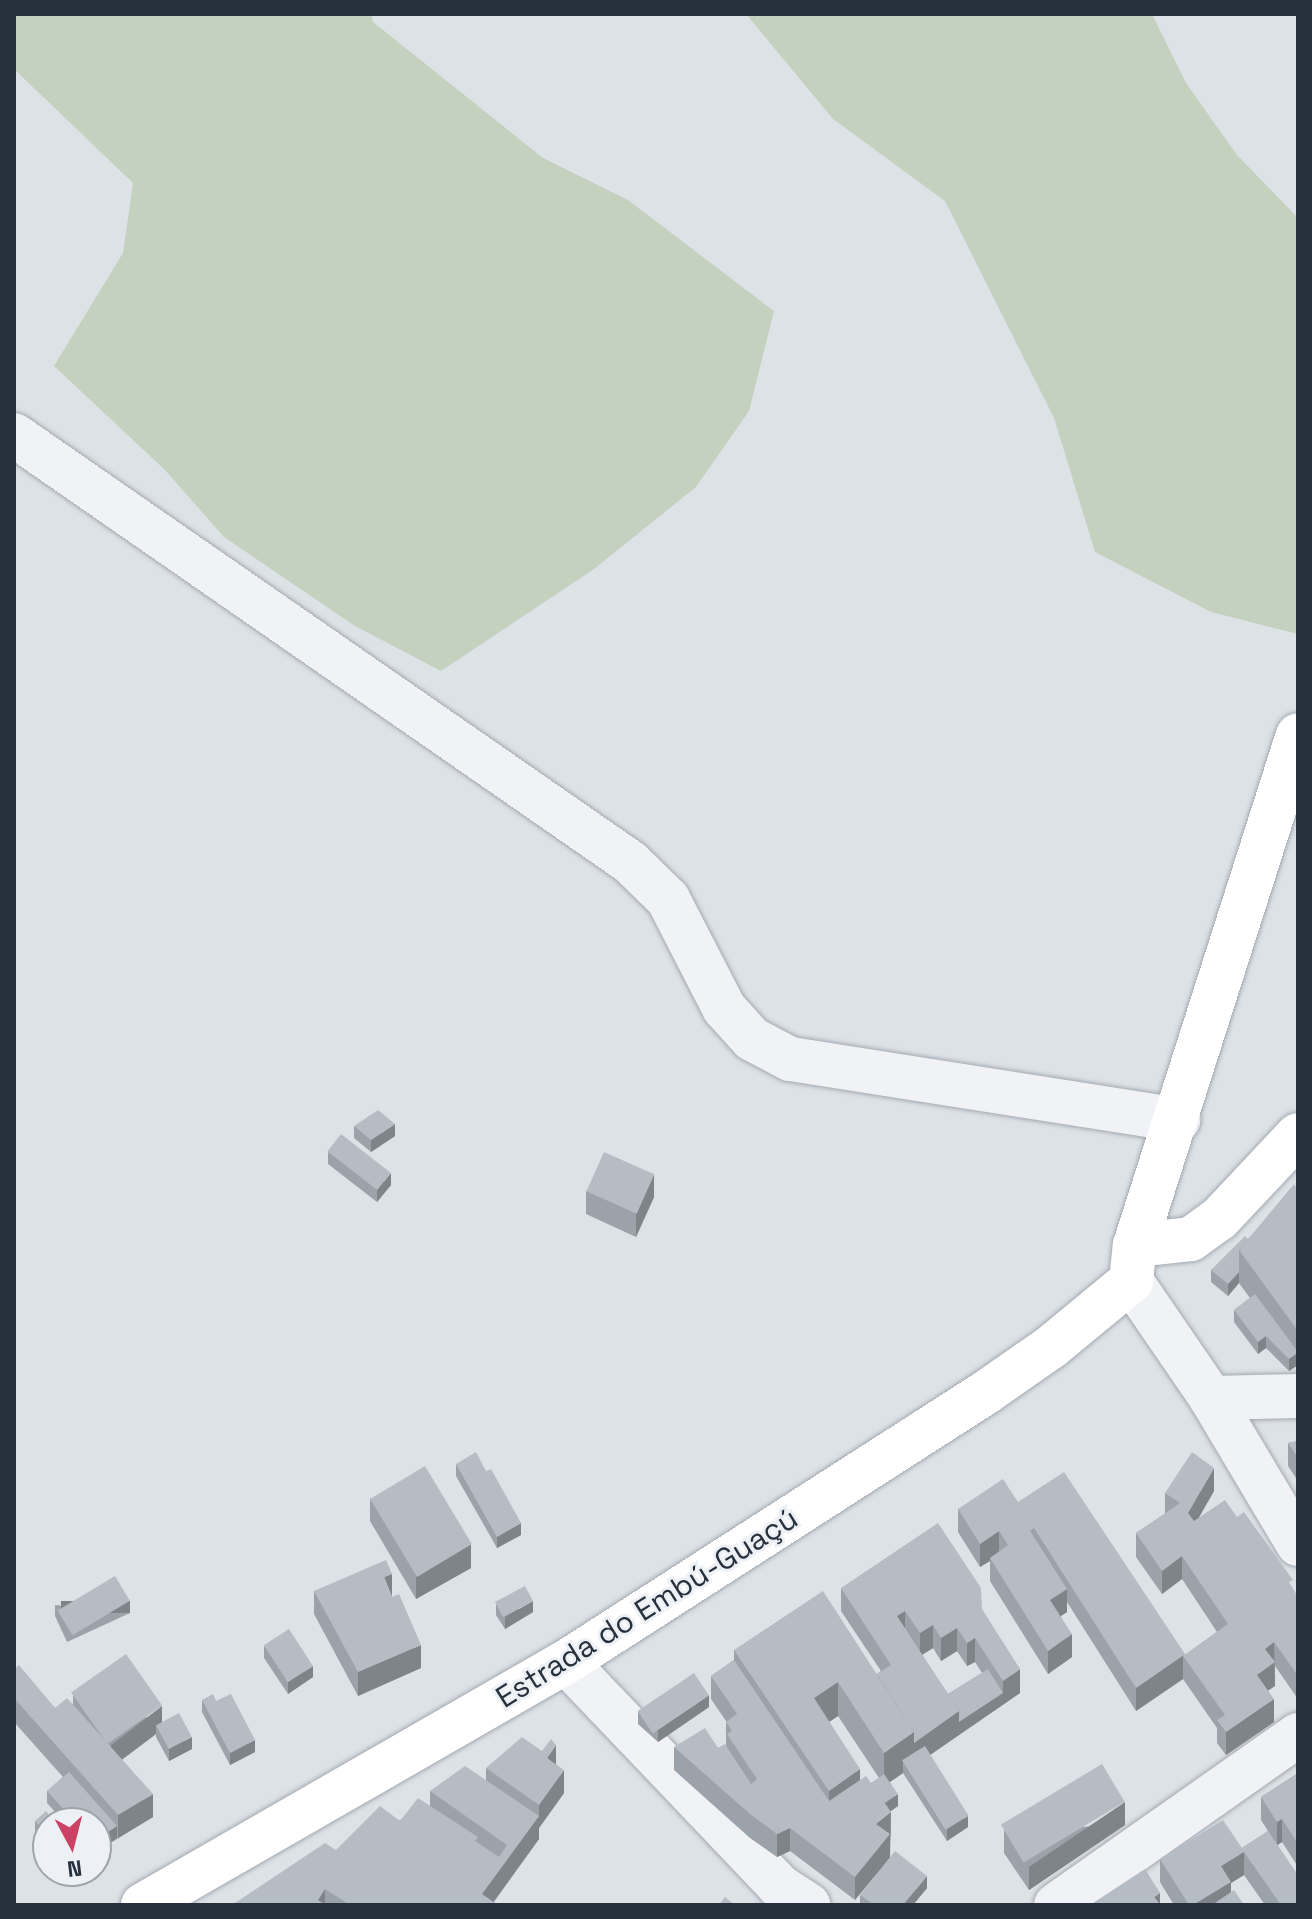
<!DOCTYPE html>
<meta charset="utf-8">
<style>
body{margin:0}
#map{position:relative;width:1312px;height:1919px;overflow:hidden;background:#dde2e7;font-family:"Space Grotesk",sans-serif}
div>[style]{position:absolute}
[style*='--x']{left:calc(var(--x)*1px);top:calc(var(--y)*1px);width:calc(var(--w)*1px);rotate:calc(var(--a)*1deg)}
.green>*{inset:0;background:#c5d1bf}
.roads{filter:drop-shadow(0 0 2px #a3a9b1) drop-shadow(0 0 2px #a3a9b1)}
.minor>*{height:44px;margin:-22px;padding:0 22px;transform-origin:22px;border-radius:22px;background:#f0f2f5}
.major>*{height:44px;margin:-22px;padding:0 22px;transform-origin:22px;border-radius:22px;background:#fff}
.wall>*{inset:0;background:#9ca2a9}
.shaded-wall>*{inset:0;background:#7f8489;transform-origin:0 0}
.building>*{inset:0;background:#b5bcc4;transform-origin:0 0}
span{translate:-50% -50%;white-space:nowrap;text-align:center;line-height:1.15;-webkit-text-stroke:6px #edf1f5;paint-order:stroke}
.street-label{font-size:30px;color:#27313d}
.frame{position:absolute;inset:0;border:16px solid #27313d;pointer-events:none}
.north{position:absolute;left:32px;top:1807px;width:80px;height:80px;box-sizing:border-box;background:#edf1f5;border:2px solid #9ea4ab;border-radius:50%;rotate:173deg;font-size:22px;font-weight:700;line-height:32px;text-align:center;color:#27313d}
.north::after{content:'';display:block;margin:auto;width:28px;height:36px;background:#cc4265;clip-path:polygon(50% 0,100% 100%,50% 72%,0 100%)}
</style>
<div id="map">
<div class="green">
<div style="clip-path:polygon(14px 14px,371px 14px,373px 22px,543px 158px,628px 200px,774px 311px,749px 411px,696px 487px,594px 569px,441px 671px,355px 626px,224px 537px,165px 470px,54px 366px,123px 253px,133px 183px,14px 69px)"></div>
<div style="clip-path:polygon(746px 14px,1152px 14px,1186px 83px,1237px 155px,1298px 218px,1298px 634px,1211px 612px,1095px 552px,1054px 418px,945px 201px,833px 119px)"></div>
</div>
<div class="roads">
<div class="minor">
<div style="--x:14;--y:435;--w:750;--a:34.73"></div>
<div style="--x:630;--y:862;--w:53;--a:44.2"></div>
<div style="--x:668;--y:899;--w:123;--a:62.8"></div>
<div style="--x:724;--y:1008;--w:42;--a:47.9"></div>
<div style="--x:752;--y:1039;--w:43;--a:27.8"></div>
<div style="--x:790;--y:1059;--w:393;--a:8.9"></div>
<div style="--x:1131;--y:1281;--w:142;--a:55.6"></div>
<div style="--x:1211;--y:1398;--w:170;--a:59.2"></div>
<div style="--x:1211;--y:1398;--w:87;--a:-1.3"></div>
<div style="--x:566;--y:1662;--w:309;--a:46.4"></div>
<div style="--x:779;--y:1886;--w:35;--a:33"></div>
<div style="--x:1056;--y:1905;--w:296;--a:-35.1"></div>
</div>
<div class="major">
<div style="--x:1135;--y:1245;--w:56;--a:-6.1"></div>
<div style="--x:1191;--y:1239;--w:34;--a:-36"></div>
<div style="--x:1219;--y:1219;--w:115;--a:-46.8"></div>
<div style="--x:143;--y:1905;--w:488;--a:-29.9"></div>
<div style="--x:566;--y:1662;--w:498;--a:-32.7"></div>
<div style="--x:985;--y:1393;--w:80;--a:-34.9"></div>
<div style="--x:1051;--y:1347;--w:104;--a:-39.5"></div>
<div style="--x:1131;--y:1281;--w:36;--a:-84"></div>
<div style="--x:1135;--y:1245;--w:535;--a:-72.28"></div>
</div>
</div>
<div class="wall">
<div style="clip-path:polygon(354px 1126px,395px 1136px,371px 1152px,354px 1138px)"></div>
<div style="clip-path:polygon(328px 1152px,391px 1185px,377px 1202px,328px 1164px)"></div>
<div style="clip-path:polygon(1298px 1190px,1298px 1365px,1289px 1371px,1266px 1348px,1258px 1354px,1234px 1322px,1234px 1310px,1250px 1298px,1239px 1283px,1228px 1296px,1211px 1282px,1211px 1270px,1248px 1239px)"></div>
<div style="clip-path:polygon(586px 1191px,654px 1197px,636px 1237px,586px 1214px)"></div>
<div style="clip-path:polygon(1298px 1441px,1298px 1481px,1288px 1466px,1288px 1443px)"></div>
<div style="clip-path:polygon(456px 1464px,521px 1535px,497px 1548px,456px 1476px)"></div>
<div style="clip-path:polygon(1214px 1491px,1198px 1518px,1237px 1517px,1298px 1597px,1298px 1699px,1275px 1666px,1275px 1686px,1268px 1690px,1274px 1722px,1226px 1755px,1217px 1743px,1217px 1728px,1183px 1679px,1136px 1711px,1067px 1602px,1067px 1612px,1061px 1616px,1072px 1657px,1048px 1674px,990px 1581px,990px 1561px,980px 1567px,958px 1532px,958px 1509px,1018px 1502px,1185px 1655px,1217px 1632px,1182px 1579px,1162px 1594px,1136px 1557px,1136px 1533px,1165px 1514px,1165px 1493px)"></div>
<div style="clip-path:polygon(370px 1498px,471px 1568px,416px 1599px,370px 1521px)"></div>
<div style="clip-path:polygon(evenodd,841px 1588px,982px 1609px,1020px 1693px,930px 1755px,968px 1827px,947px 1841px,903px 1773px,890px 1782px,898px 1806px,890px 1811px,891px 1835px,855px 1900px,790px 1851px,777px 1857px,750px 1838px,674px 1770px,674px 1747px,727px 1748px,726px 1745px,726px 1721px,711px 1699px,711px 1676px,734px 1660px,734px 1650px,877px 1674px,881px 1671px,841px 1611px,841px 1588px,933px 1648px,941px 1661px,957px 1651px,967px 1666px,975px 1662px,982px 1673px,948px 1694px,922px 1655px,933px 1648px,841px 1588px,838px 1716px,879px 1778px,871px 1783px,860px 1780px,829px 1722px,838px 1716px)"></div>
<div style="clip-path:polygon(314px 1591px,392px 1597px,421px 1668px,358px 1696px,314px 1614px)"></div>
<div style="clip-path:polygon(496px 1604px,533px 1612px,505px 1629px,496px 1615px)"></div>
<div style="clip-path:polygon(55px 1605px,130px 1613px,67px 1642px,55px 1616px)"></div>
<div style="clip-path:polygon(264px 1646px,313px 1677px,288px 1694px,264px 1658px)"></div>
<div style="clip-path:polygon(14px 1669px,55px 1708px,73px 1704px,73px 1695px,162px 1722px,192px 1749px,169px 1761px,156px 1737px,156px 1734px,122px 1759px,153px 1817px,96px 1852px,96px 1823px,65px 1823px,47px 1803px,47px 1791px,63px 1777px,14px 1722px)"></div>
<div style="clip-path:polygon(202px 1700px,216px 1701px,255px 1752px,230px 1765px,202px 1712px)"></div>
<div style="clip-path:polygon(709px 1707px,658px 1742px,638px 1724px,638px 1712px)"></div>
<div style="clip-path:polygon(556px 1764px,564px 1793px,539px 1828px,539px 1839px,494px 1902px,498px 1905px,232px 1905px,336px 1850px,430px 1806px,430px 1791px,486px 1780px,486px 1768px)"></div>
<div style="clip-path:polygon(1298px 1773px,1298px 1867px,1282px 1842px,1278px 1845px,1298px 1905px,1265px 1905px,1244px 1875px,1231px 1883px,1231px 1892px,1244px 1905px,1174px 1905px,1160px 1882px,1160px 1859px,1242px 1848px,1268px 1831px,1261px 1820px,1261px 1797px)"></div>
<div style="clip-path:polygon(35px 1821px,48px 1823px,48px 1847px,35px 1833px)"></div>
<div style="clip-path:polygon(1125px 1825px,1029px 1890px,1004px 1853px,1004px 1830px)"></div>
<div style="clip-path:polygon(927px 1888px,913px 1905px,860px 1905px,860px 1895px)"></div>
</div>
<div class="shaded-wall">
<div style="clip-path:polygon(395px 1124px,395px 1136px,371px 1152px,371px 1140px)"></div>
<div style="clip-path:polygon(391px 1173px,391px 1185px,377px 1202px,377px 1190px)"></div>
<div style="clip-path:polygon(654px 1174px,654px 1197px,636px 1237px,636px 1214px)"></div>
<div style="clip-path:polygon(1239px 1272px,1239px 1283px,1228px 1296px,1228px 1284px)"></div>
<div style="clip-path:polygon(1266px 1336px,1266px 1348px,1258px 1354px,1258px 1342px)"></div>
<div style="clip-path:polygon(1298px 1353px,1298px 1365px,1289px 1371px,1289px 1359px)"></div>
<div style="clip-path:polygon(1214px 1468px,1214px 1491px,1188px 1537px,1188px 1513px)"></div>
<div style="clip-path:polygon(521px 1523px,521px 1535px,497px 1548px,497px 1537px)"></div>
<div style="clip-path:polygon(999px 1531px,999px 1554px,990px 1558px,990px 1561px,980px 1567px,980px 1544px)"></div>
<div style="clip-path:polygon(471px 1544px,471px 1568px,416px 1599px,416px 1576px)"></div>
<div style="clip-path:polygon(1182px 1556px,1182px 1579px,1162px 1594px,1162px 1571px)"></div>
<div style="clip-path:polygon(392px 1574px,392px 1597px,384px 1577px)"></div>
<div style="clip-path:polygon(1067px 1589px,1067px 1612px,1050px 1623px,1050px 1600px)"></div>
<div style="left:130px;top:1601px;width:12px;height:69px;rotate:90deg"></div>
<div style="clip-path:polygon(533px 1601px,533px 1612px,505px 1629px,505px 1617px)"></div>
<div style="clip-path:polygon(905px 1611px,905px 1634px,897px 1616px)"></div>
<div style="clip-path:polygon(933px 1625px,933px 1648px,920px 1656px,920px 1633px)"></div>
<div style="clip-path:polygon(957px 1628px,957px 1651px,941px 1661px,941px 1638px)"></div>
<div style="clip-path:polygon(1072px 1634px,1072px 1657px,1048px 1674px,1048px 1651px)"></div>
<div style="clip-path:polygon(975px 1638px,975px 1662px,967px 1666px,967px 1643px)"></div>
<div style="clip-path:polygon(1274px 1642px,1275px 1686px,1257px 1698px,1257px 1675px,1265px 1649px)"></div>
<div style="clip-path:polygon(421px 1645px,421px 1668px,358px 1696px,358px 1672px)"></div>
<div style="clip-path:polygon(1183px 1656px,1183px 1679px,1136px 1711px,1136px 1688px)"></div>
<div style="clip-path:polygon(313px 1666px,313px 1677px,288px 1694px,288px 1682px)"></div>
<div style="clip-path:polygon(1020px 1669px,1020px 1693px,914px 1766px,914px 1743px,959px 1711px,1003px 1693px,1003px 1681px)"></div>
<div style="clip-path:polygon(838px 1682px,838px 1716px,814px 1732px,814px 1698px)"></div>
<div style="clip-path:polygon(709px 1695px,709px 1707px,658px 1742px,658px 1730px)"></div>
<div style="clip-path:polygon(1274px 1699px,1274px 1722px,1226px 1755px,1226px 1732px)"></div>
<div style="clip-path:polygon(162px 1706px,162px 1730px,156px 1725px,156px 1734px,111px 1768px,111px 1745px)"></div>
<div style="clip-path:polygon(914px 1732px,914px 1766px,903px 1761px,903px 1773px,884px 1786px,884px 1753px)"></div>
<div style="clip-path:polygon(192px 1737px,192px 1749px,169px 1761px,169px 1749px)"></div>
<div style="clip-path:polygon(255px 1740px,255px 1752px,230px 1765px,230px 1753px)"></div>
<div style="clip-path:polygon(556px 1745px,556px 1768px,547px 1758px)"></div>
<div style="clip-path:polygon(860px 1769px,860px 1803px,829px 1824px,829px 1791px)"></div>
<div style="clip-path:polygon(564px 1770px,564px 1793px,539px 1828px,539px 1805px)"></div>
<div style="clip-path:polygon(153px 1794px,153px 1817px,118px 1838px,118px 1815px)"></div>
<div style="clip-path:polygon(898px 1794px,898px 1806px,880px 1819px,880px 1807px)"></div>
<div style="clip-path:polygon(1125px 1802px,1125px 1825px,1029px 1890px,1029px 1867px)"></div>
<div style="clip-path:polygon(891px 1812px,890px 1858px,855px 1900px,855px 1877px,876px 1824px)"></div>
<div style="clip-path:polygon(539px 1816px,539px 1839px,491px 1905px,482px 1894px)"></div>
<div style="clip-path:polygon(968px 1816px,968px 1827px,947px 1841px,947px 1829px)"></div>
<div style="clip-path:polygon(1282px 1819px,1282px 1842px,1277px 1845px,1277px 1822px)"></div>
<div style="clip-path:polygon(117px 1826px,117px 1838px,96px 1852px,96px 1840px)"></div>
<div style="clip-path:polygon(790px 1828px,790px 1851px,777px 1857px,777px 1834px)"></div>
<div style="clip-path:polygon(1244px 1852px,1244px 1875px,1231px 1883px,1231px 1905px,1193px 1905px,1221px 1866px)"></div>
<div style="clip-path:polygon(927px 1876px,927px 1888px,913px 1905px,903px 1905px)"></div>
<div style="clip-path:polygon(325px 1889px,325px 1905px,318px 1900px)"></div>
<div style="clip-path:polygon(1160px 1893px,1160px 1905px,1154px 1897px)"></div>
</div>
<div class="building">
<div style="clip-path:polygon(378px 1110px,395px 1124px,371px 1140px,354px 1126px)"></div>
<div style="left:341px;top:1134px;width:63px;height:22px;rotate:38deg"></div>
<div style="left:604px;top:1152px;width:55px;height:43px;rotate:24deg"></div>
<div style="clip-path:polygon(1294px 1184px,1298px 1190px,1298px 1331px,1239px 1250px)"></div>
<div style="clip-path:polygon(1245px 1236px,1248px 1239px,1239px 1250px,1239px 1272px,1228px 1284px,1211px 1270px)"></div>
<div style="clip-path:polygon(1255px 1294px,1298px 1352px,1289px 1359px,1266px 1336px,1258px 1342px,1234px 1310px)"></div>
<div style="clip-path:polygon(1298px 1441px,1298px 1458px,1288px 1443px)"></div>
<div style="clip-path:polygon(476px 1452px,486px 1471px,491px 1469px,521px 1523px,497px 1537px,456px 1464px)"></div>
<div style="clip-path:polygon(1192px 1452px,1214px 1468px,1188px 1513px,1194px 1521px,1225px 1500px,1237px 1517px,1244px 1512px,1293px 1580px,1289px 1582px,1298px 1597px,1298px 1676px,1274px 1642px,1265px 1649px,1275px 1662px,1257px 1675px,1274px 1699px,1226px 1732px,1217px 1720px,1225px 1715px,1183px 1656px,1228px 1624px,1182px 1556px,1162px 1571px,1136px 1533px,1180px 1503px,1165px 1493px)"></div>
<div style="left:425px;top:1466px;width:91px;height:64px;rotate:59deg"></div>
<div style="clip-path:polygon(1064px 1472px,1185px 1654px,1136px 1688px,1034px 1528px,1030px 1531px,1067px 1589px,1050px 1600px,1072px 1634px,1048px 1651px,990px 1558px,1008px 1545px,999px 1531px,980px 1544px,958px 1509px,1003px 1479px,1018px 1502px)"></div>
<div style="clip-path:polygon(938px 1523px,981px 1588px,982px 1609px,1020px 1669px,1003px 1681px,975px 1638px,967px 1643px,957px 1628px,941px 1638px,933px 1625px,920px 1633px,905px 1611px,897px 1616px,959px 1711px,914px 1743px,914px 1732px,877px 1674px,891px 1665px,841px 1588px)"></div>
<div style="clip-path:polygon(386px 1560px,392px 1574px,384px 1577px,392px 1597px,399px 1594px,421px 1645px,358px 1672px,314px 1591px)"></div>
<div style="left:115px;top:1576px;width:29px;height:67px;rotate:59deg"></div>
<div style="left:525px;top:1586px;width:17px;height:34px;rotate:62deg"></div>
<div style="clip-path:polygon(823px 1591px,914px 1732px,884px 1753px,838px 1682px,814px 1698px,860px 1769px,829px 1791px,734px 1650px)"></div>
<div style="left:289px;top:1629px;width:44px;height:30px;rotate:57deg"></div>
<div style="left:126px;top:1654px;width:63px;height:67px;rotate:55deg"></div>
<div style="clip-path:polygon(734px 1660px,829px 1801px,866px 1776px,891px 1812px,876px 1824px,890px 1834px,855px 1877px,790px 1828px,777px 1834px,750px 1814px,674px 1747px,705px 1728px,718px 1748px,725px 1744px,751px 1784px,757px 1779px,727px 1734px,732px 1731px,726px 1722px,737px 1714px,711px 1676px)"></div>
<div style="clip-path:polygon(19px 1665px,55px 1708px,67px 1698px,153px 1794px,118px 1815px,14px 1698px,14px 1669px)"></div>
<div style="clip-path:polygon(988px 1669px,1003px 1693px,959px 1722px,959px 1711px,948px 1694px)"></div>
<div style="left:694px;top:1673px;width:27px;height:68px;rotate:56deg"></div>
<div style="clip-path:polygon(213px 1694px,216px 1701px,231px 1694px,255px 1740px,230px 1753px,202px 1700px)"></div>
<div style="left:179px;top:1713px;width:27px;height:26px;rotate:62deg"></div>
<div style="clip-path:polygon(522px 1737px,542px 1751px,551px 1739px,556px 1745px,547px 1758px,564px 1770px,539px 1805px,486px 1768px)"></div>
<div style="left:925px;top:1746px;width:82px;height:27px;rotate:58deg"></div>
<div style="left:1102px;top:1764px;width:44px;height:118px;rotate:59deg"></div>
<div style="clip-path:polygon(465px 1766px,539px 1816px,482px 1894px,498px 1905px,346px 1905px,347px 1903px,325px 1889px,318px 1900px,325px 1905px,232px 1905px,325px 1843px,336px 1850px,380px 1806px,400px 1821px,418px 1798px,478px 1837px,475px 1841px,499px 1857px,507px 1845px,430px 1791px)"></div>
<div style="clip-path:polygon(69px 1772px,117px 1826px,96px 1840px,96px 1823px,76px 1823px,47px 1791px)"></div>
<div style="clip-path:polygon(1298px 1773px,1298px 1844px,1282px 1819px,1277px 1822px,1261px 1797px)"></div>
<div style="left:884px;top:1774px;width:24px;height:16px;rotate:55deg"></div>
<div style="clip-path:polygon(46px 1811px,56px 1823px,48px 1823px,48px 1835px,35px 1821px)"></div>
<div style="clip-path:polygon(1223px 1820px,1242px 1848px,1268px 1831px,1298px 1875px,1298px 1905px,1281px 1905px,1244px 1852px,1221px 1866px,1231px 1882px,1193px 1905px,1189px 1905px,1160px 1859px)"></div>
<div style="clip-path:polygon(895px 1851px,927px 1876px,903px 1905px,874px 1905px,860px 1895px)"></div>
<div style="clip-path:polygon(1145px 1869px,1160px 1893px,1154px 1897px,1160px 1905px,1090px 1905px)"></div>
<div style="clip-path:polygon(1234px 1890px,1244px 1905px,1212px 1905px)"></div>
<div style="clip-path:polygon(725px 1897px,735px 1905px,719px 1905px)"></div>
</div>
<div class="street-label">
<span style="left:647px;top:1608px;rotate:-32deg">Estrada do Embú-Guaçú</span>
</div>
<div class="frame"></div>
<div class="north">N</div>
</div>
